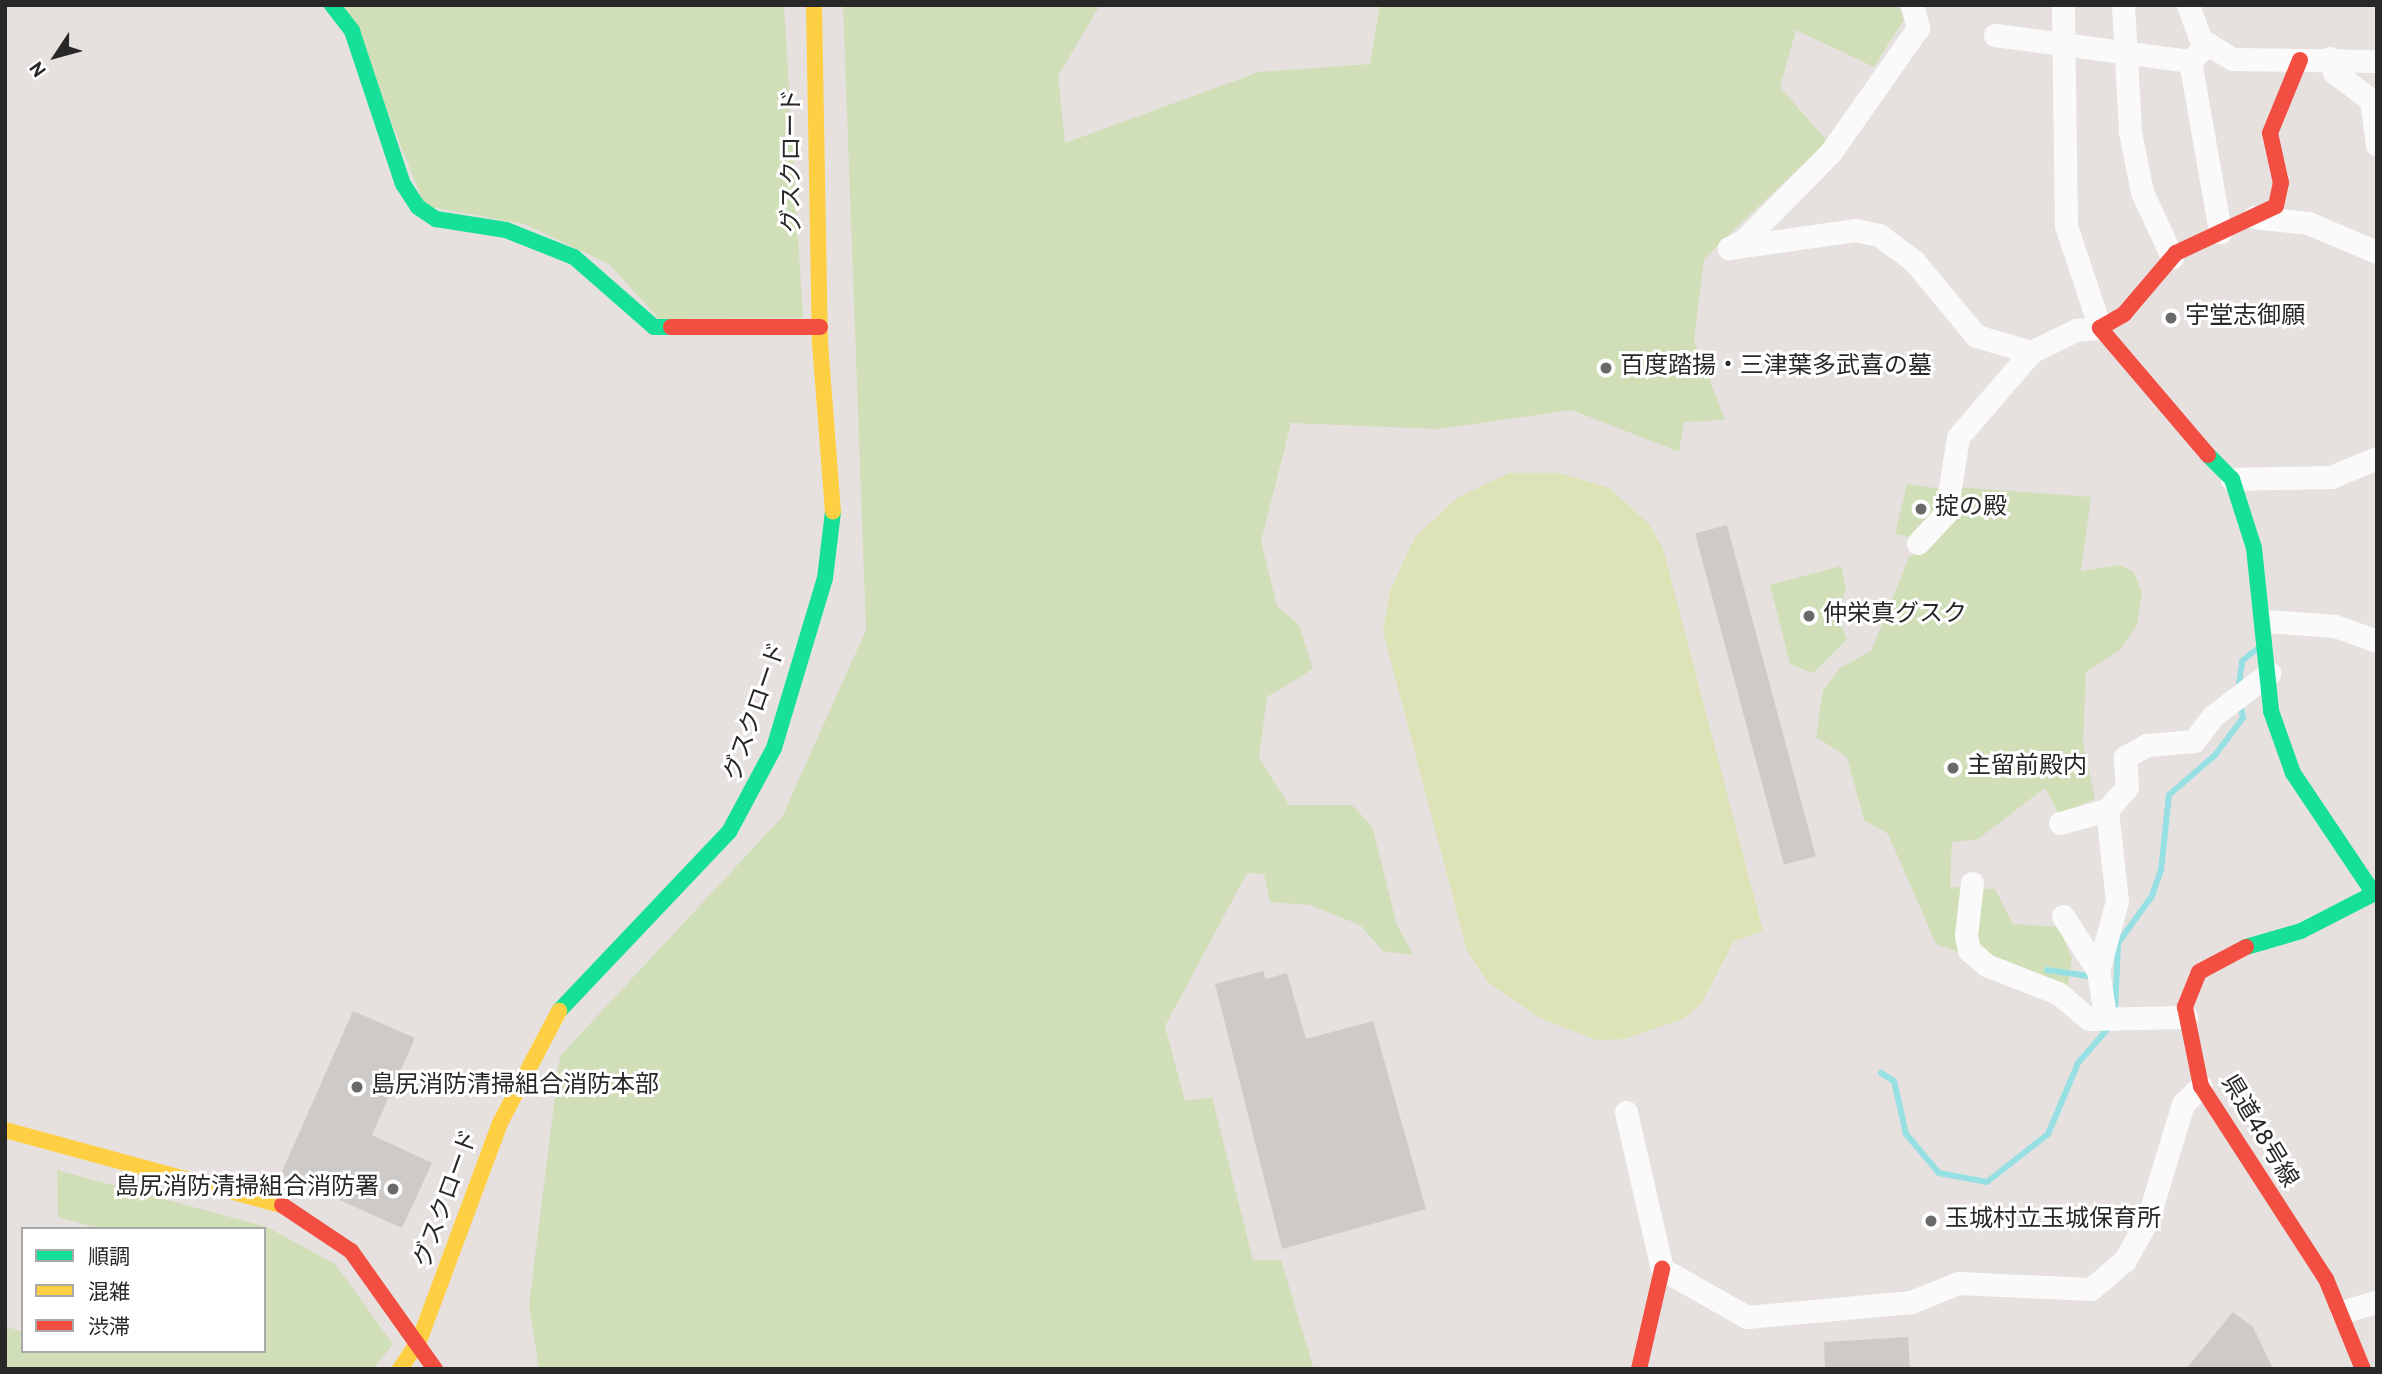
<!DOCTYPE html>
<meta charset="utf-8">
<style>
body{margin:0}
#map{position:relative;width:2382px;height:1374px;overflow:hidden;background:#e6e1de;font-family:Overpass,"Noto Sans JP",sans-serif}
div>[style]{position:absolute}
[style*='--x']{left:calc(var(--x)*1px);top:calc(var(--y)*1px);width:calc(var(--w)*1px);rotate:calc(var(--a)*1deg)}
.green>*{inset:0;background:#d1dfb9}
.pitch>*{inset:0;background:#dce3b6}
.stream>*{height:6px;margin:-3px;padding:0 3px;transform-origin:3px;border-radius:3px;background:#96e0e4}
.building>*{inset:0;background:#cdcac7;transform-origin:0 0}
.street>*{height:23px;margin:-11.5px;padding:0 11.5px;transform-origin:11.5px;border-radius:11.5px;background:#fbfafa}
.fast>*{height:16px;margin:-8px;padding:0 8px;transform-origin:8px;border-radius:8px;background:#16e098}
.slow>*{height:16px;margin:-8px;padding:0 8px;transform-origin:8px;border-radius:8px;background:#ffcf43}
.jam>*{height:16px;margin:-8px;padding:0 8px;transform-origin:8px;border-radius:8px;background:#f24e42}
.dots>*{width:19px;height:19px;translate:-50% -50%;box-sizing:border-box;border:4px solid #fff;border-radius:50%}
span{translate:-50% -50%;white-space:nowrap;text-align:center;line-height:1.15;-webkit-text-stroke:6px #fff;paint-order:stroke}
.street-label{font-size:24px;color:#282828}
.poi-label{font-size:24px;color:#282828}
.left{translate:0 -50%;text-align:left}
.right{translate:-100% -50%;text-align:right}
.frame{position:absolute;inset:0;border:7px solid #282828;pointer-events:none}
.legend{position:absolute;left:21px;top:1227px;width:245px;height:126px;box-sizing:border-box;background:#fff;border:2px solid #a9a9a9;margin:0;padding:9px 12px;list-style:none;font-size:21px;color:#282828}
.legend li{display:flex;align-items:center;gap:14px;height:35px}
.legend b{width:35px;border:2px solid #a9a9a9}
.north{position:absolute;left:21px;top:21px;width:70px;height:70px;-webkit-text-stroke:5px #fff;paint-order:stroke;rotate:234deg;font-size:19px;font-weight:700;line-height:28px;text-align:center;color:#282828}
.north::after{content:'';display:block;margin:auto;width:24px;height:32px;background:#282828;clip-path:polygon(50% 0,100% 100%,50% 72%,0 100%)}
</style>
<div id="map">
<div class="green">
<div style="clip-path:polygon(344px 5px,784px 5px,803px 318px,659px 319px,609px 264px,524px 224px,425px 206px)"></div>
<div style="clip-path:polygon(843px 5px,1100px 5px,1058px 76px,1065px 143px,1259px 72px,1370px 64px,1380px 5px,1898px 5px,1904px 19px,1874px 67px,1796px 30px,1780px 87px,1827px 141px,1704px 259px,1694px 340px,1725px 420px,1684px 422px,1679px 452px,1572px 410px,1439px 429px,1291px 423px,1261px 542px,1277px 606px,1299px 625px,1313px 669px,1267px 697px,1259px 758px,1289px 805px,1352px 805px,1372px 826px,1397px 925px,1413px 955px,1383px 951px,1360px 925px,1310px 905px,1270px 902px,1264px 874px,1247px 873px,1165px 1026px,1185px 1101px,1212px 1097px,1253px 1260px,1281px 1260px,1314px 1369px,539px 1369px,529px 1305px,560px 1056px,782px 817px,866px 630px)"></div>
<div style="clip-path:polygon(1907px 484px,1942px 489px,1938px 510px,1914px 538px,1895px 534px)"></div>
<div style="clip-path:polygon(1958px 487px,2091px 497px,2081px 571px,2120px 565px,2134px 572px,2142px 592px,2137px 625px,2120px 650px,2086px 672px,2083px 742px,2095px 799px,2059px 814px,2045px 788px,1978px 839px,1952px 842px,1950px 887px,1995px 889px,2013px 924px,2059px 927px,2072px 959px,2067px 991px,1936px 944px,1888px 834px,1864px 820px,1847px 757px,1816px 737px,1823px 690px,1840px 668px,1871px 651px,1909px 557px,1925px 549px)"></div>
<div style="clip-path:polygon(1841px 566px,1846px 589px,1838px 618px,1847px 639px,1813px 673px,1790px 664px,1770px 585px)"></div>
<div style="clip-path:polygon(57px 1170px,267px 1227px,335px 1264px,393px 1344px,373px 1369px,5px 1369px,5px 1326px,23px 1332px,23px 1351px,264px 1351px,264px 1229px,101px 1229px,58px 1217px)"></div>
</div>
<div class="pitch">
<div style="clip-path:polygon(1509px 473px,1559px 473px,1609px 488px,1649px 524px,1663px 549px,1763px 931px,1734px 941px,1701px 1004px,1683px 1019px,1624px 1039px,1596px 1040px,1538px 1017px,1488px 982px,1467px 951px,1383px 631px,1390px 591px,1415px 537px,1457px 498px)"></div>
</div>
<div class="stream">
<div style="--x:2238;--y:691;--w:30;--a:-82"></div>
<div style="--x:2242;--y:661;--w:21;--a:-39"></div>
<div style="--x:2047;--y:970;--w:42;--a:8.1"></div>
<div style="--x:2115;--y:1013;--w:70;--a:-87.5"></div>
<div style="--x:2118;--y:943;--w:58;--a:-54.1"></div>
<div style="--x:2152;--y:896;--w:28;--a:-71"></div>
<div style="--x:2161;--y:870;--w:75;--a:-83.9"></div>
<div style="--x:2169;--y:795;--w:61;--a:-41"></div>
<div style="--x:2215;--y:755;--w:46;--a:-52.9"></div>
<div style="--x:2243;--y:718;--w:16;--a:-101"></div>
<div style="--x:1881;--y:1073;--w:15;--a:32"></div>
<div style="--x:1894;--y:1081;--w:54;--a:77.2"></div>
<div style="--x:1906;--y:1134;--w:51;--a:49.8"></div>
<div style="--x:1939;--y:1173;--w:49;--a:10.6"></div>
<div style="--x:1987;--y:1182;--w:78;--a:-38.2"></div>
<div style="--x:2048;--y:1134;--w:77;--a:-67.1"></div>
<div style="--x:2078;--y:1063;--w:52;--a:-48.9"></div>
</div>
<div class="building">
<div style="left:1727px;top:525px;width:343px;height:33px;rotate:75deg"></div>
<div style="clip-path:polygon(1263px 971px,1266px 979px,1287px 973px,1306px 1039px,1373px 1021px,1426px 1209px,1282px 1249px,1215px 984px)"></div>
<div style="clip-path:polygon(353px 1011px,415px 1038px,372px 1135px,432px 1163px,402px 1228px,281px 1174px)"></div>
<div style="clip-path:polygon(2233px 1312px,2253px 1327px,2273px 1369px,2186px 1369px)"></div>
<div style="clip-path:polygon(1908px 1337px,1910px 1369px,1825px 1369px,1824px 1342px)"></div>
</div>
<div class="street">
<div style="--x:1912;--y:5;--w:24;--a:75"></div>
<div style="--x:1918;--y:28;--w:151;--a:125.1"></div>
<div style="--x:1831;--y:152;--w:125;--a:134.7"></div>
<div style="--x:1743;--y:241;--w:16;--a:153"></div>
<div style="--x:1729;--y:248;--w:127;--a:-8.1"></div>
<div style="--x:1855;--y:230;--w:25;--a:12"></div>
<div style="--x:1879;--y:235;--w:44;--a:36.6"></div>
<div style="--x:1914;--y:261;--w:97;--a:50.4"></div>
<div style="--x:1976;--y:336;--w:57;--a:16.2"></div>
<div style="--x:2123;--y:5;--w:127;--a:86.8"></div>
<div style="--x:2130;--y:132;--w:61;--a:78.7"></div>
<div style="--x:2142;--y:192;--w:72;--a:65.2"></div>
<div style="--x:2188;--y:5;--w:37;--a:70"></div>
<div style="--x:2201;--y:40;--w:37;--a:31"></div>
<div style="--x:2233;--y:59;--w:144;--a:0.8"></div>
<div style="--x:1995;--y:35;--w:197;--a:7.6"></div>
<div style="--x:2208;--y:44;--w:25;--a:137"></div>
<div style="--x:2190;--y:61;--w:174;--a:80"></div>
<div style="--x:2330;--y:58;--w:15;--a:74"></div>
<div style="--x:2334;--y:72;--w:46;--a:37.1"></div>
<div style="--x:2371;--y:100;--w:45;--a:82.4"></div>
<div style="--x:2254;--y:217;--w:54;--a:6.3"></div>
<div style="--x:2308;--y:223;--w:75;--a:22.8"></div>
<div style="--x:2232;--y:479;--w:99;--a:-1.2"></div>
<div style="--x:2331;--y:477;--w:50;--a:-22.4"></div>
<div style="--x:1918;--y:543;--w:41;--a:-47"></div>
<div style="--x:1946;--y:513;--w:77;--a:-81"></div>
<div style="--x:1958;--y:437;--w:112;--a:-49.3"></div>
<div style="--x:2031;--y:352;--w:50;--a:-26.1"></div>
<div style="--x:2076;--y:330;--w:24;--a:-5"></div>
<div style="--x:2100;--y:328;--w:108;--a:-108.4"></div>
<div style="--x:2066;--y:226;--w:221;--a:-90.8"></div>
<div style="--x:2266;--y:621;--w:69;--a:4.1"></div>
<div style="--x:2335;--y:626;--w:45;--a:19.7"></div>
<div style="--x:2060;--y:823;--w:49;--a:-15.5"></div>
<div style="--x:1972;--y:883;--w:53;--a:96.5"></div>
<div style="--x:1966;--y:936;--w:14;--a:78"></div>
<div style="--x:1969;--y:950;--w:23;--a:41"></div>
<div style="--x:1986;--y:965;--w:77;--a:21.3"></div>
<div style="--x:2058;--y:993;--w:40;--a:40"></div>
<div style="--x:2089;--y:1019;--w:97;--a:-1.2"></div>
<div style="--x:2063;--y:916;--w:65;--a:57.5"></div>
<div style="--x:2105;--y:1016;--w:46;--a:-98.8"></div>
<div style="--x:2098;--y:971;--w:73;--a:-74.8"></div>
<div style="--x:2117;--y:901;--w:92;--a:-96.3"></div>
<div style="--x:2107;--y:810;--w:30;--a:-49"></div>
<div style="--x:2127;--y:787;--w:30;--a:-94"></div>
<div style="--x:2125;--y:757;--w:25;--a:-29"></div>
<div style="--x:2147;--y:745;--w:47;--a:-4.9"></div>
<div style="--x:2194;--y:741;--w:31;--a:-53"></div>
<div style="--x:2213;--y:716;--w:71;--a:-37.5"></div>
<div style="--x:1626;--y:1112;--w:161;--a:77.1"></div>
<div style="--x:1662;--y:1269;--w:98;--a:29.5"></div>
<div style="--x:1747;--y:1317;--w:165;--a:-5.2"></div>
<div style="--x:1911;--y:1302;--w:51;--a:-22"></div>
<div style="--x:1958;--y:1283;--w:133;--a:2.6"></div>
<div style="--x:2091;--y:1289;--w:45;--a:-40.5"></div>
<div style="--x:2125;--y:1260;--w:47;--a:-60.7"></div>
<div style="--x:2148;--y:1219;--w:120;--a:-73.1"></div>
<div style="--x:2183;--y:1104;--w:25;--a:-45"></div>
<div style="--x:2342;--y:1312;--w:37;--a:-17"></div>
</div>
<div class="fast">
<div style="--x:332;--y:5;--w:33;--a:52"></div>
<div style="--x:352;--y:31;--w:161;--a:71.6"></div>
<div style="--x:403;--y:184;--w:27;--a:57"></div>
<div style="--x:418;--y:207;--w:22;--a:34"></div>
<div style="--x:436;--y:219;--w:71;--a:8.9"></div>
<div style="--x:506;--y:230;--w:73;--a:21.7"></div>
<div style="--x:574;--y:257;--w:106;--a:41.2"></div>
<div style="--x:654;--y:327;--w:17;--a:0"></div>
<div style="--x:2208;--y:455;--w:34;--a:45"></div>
<div style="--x:2232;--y:479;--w:72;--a:72.3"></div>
<div style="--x:2254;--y:548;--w:164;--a:84"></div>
<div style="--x:2271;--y:711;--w:66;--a:70.5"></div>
<div style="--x:2293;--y:773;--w:146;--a:56.2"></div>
<div style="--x:2246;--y:947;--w:57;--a:-16.2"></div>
<div style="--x:2301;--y:931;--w:85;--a:-27.2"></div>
<div style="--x:559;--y:1011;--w:247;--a:-46.5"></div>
<div style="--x:729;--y:832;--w:95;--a:-61.8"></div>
<div style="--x:774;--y:748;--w:177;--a:-73.3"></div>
<div style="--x:825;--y:578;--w:66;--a:-83.1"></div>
</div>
<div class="slow">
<div style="--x:814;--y:5;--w:338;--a:89"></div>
<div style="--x:820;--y:343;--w:169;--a:85.6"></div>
<div style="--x:5;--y:1130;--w:287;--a:15.2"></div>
<div style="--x:400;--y:1369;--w:34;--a:-56"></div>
<div style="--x:419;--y:1341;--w:233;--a:-69.6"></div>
<div style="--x:500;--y:1123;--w:127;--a:-62.2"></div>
</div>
<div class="jam">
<div style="--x:671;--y:327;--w:149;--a:0"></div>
<div style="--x:2208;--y:455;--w:167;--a:-130.4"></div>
<div style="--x:2100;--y:328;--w:28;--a:-30"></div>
<div style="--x:2124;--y:314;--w:80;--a:-49.6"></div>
<div style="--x:2176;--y:253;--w:110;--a:-25.2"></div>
<div style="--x:2276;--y:206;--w:24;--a:-78"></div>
<div style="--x:2281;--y:183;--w:51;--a:-102.4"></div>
<div style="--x:2270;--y:133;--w:79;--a:-67.7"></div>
<div style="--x:2246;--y:947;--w:53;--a:152"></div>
<div style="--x:2199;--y:972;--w:38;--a:112"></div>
<div style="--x:2185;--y:1007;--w:81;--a:78.6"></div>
<div style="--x:2201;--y:1086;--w:230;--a:57.1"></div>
<div style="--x:2326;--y:1279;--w:97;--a:67.7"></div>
<div style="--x:282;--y:1205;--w:83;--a:33.7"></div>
<div style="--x:351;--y:1251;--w:145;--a:54.6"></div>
<div style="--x:1639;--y:1369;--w:103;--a:-77"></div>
</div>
<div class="dots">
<div style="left:2171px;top:318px;background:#6a6968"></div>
<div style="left:1606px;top:368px;background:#6a6968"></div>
<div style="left:1921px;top:509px;background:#6a6968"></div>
<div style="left:1809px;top:616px;background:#6a6968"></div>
<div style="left:1953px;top:768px;background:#6a6968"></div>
<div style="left:357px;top:1087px;background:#6a6968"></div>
<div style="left:393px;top:1189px;background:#6a6968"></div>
<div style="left:1931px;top:1221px;background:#6a6968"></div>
</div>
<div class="street-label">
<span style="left:794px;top:161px;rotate:-90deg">グスクロード</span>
<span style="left:757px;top:712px;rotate:-71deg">グスクロード</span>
<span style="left:2258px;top:1132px;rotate:59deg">県道48号線</span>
<span style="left:448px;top:1199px;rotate:-70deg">グスクロード</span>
</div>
<div class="poi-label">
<span class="left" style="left:2185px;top:318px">宇堂志御願</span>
<span class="left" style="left:1620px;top:368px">百度踏揚・三津葉多武喜の墓</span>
<span class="left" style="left:1935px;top:509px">掟の殿</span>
<span class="left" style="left:1823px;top:616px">仲栄真グスク</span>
<span class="left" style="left:1967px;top:768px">主留前殿内</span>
<span class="left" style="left:371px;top:1087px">島尻消防清掃組合消防本部</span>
<span class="right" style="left:379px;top:1189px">島尻消防清掃組合消防署</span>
<span class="left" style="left:1945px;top:1221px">玉城村立玉城保育所</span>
</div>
<div class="frame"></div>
<ul class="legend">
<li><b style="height:9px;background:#16e098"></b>順調</li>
<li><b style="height:9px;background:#ffcf43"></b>混雑</li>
<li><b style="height:9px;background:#f24e42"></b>渋滞</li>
</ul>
<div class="north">N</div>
</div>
